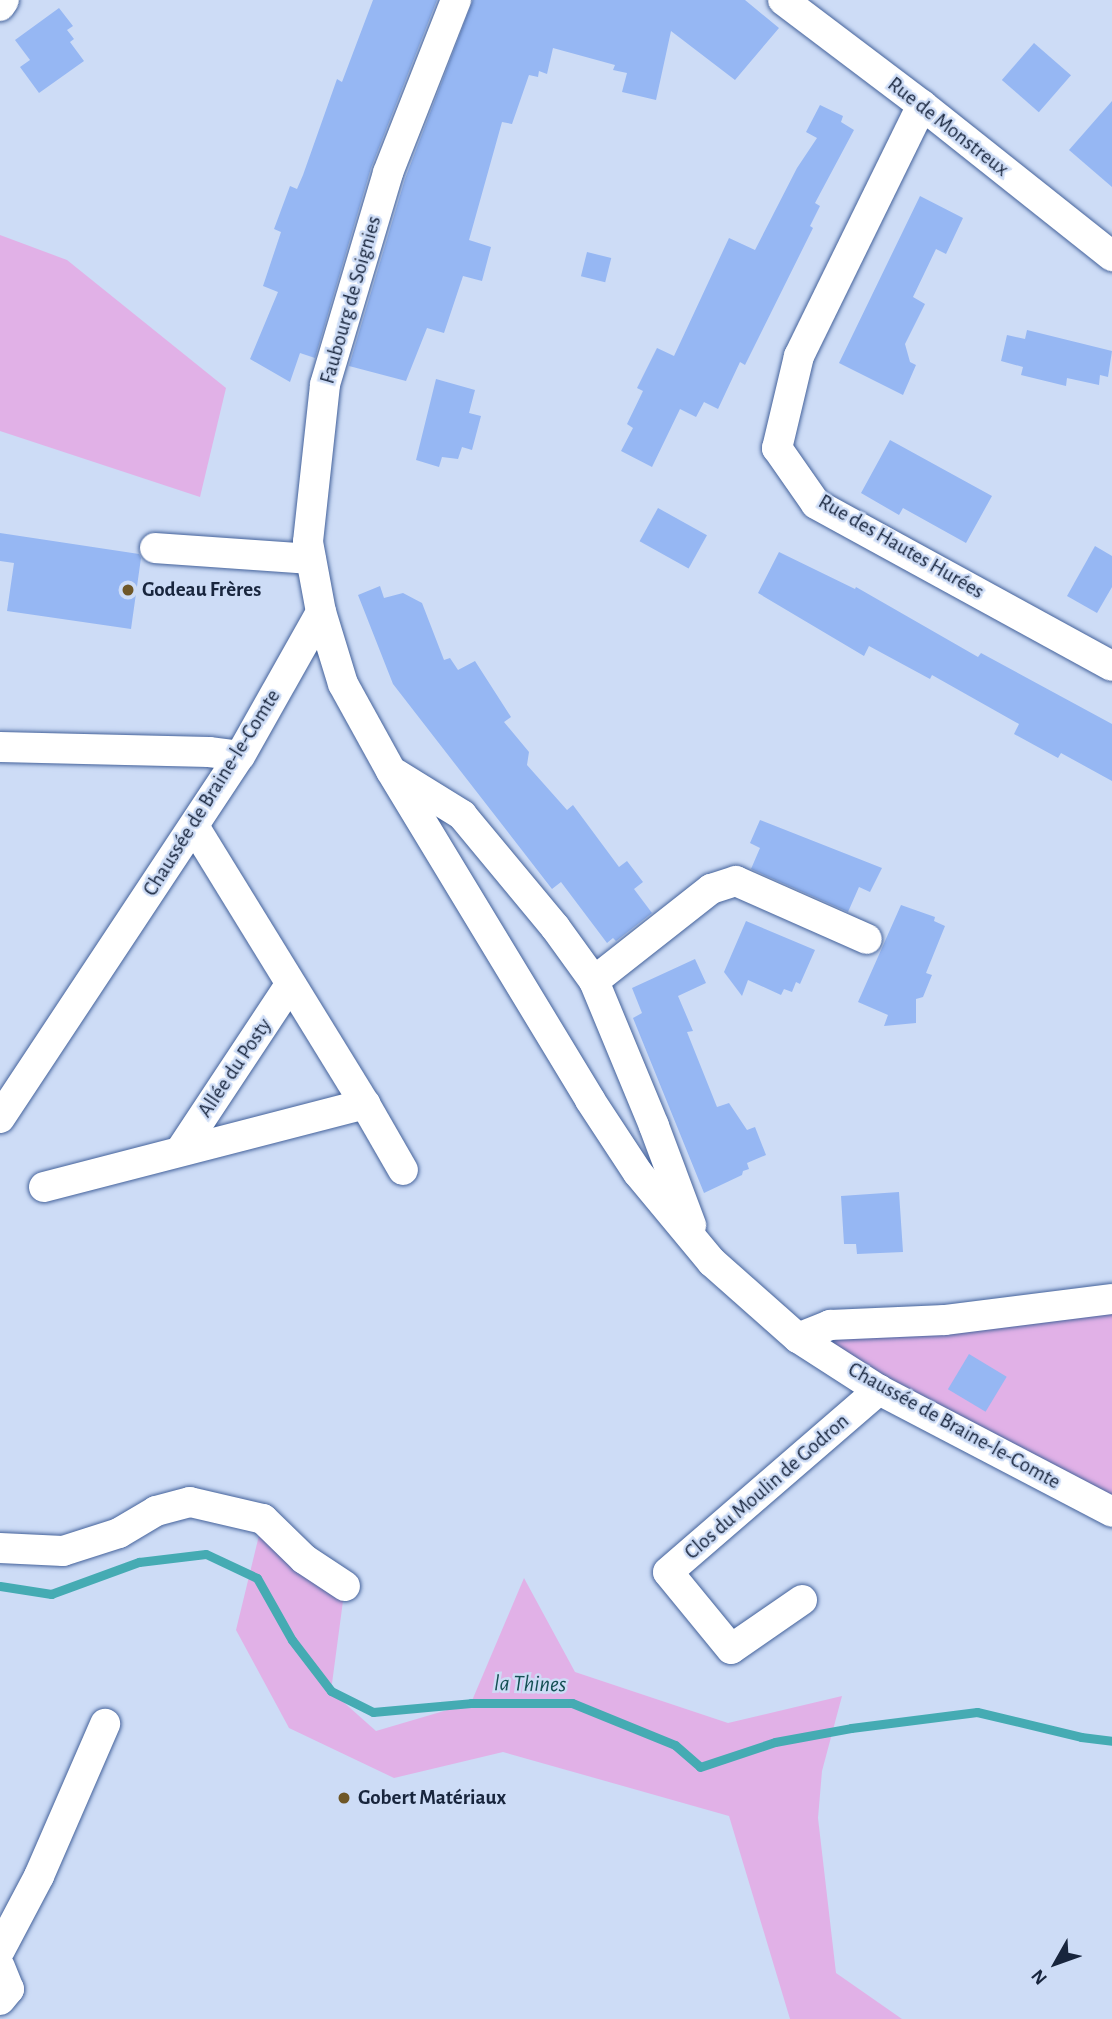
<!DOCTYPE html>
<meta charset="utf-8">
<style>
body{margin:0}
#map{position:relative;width:1112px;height:2019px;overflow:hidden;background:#cddcf6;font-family:"Alegreya Sans",sans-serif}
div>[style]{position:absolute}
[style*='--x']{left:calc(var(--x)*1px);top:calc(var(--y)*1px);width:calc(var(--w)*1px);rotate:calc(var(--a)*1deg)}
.green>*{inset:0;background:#e1b1e7}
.stream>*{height:9px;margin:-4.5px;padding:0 4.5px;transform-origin:4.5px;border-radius:4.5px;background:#45abb3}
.building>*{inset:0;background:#96b7f3;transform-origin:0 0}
.roads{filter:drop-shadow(0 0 2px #44629b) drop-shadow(0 0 2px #44629b)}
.minor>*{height:30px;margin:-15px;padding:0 15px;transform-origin:15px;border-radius:15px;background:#fff}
.dots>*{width:19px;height:19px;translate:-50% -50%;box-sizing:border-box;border:4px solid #cddcf6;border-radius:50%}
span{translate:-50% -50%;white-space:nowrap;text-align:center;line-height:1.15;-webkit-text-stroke:5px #cddcf6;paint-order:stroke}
.street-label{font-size:21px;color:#18253d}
.poi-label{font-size:21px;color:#18253d;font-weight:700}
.left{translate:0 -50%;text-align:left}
.water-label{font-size:23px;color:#155054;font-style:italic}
.north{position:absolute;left:1021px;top:1928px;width:70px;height:70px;-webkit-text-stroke:5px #cddcf6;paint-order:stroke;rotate:230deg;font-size:19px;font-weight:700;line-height:28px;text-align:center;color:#18253d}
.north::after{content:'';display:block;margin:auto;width:24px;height:32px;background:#18253d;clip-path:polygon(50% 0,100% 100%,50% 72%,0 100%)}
</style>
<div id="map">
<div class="green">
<div style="clip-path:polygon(0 235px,67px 260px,226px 388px,200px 497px,0 431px)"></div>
<div style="clip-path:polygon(1112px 1288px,1112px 1512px,798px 1338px)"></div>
<div style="clip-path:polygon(263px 1519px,345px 1586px,331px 1691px,376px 1731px,471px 1703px,524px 1578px,575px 1672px,728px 1723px,842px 1696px,822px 1771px,818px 1818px,836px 1973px,902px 2019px,790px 2019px,729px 1816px,503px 1752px,394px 1778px,289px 1728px,236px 1630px)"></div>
</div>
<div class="stream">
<div style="--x:0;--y:1586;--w:52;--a:8.9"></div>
<div style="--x:51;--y:1594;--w:94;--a:-20"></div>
<div style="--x:139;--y:1562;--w:67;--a:-6.8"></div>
<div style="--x:206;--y:1554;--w:56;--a:25.2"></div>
<div style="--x:257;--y:1578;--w:71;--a:60.6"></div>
<div style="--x:292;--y:1640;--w:64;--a:52.6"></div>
<div style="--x:331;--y:1691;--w:47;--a:26.6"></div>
<div style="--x:373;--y:1712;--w:98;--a:-5.2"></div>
<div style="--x:471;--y:1703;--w:101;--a:0"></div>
<div style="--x:572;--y:1703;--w:111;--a:22.2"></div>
<div style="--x:675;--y:1745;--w:33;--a:41"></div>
<div style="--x:700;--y:1767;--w:79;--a:-18.4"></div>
<div style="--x:775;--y:1742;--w:77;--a:-10.4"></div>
<div style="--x:851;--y:1728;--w:127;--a:-7.2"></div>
<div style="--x:977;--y:1712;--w:107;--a:13.5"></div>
<div style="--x:1081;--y:1737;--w:31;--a:7"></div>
</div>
<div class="building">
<div style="clip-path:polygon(373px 0,437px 0,371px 168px,315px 358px,300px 353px,290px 382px,250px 359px,278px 292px,263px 286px,281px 232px,274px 229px,290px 186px,297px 189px,303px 175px,337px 79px,342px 82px)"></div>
<div style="clip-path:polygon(473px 0,745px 0,779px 28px,735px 80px,671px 31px,656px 100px,622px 92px,627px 73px,613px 70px,615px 65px,553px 48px,547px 74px,539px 71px,538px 77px,529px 75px,512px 124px,502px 122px,469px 240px,491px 247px,482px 281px,463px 276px,444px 333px,427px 328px,406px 381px,349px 366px,405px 179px)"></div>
<div style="clip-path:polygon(59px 8px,73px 26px,67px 30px,74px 39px,70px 42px,84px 61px,39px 93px,20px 67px,30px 60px,15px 40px)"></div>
<div style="left:1034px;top:43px;width:49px;height:49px;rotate:41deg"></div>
<div style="clip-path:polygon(1112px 101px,1112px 187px,1069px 150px)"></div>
<div style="clip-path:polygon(820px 105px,843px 116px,841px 122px,854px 130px,815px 203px,820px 206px,810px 226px,813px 228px,745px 365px,740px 362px,718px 409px,704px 402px,696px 417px,680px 409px,652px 467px,621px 451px,633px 428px,627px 424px,643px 391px,637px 388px,657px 348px,674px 356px,729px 238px,755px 250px,797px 168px,817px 138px,806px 132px)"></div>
<div style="clip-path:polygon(920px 196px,963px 218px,946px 254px,936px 249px,913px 297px,925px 304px,905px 344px,910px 362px,916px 365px,903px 395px,839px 363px)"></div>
<div style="left:587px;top:252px;width:25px;height:25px;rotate:14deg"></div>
<div style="clip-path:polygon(1027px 330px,1112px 351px,1108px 377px,1100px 375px,1099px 385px,1067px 378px,1066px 386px,1021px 375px,1023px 367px,1001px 361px,1007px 335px,1025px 339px)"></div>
<div style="clip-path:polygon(436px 379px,475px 390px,469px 413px,481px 416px,472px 450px,462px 447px,458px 459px,442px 457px,439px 467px,416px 460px)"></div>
<div style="clip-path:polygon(890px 440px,992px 496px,966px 543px,903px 508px,899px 515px,861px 493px)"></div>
<div style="left:658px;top:508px;width:56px;height:38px;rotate:29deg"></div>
<div style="clip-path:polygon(0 533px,139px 554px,141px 558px,131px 629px,7px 611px,14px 563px,0 561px)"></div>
<div style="clip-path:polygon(1095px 546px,1112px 556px,1112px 587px,1097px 613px,1067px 596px)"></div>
<div style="clip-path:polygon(779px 552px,855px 589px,856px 587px,978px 657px,981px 653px,1112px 724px,1112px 781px,1061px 753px,1058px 758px,1014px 734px,1019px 724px,932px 675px,930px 679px,869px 646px,864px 656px,758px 593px)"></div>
<div style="clip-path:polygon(380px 586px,384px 598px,403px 593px,422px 603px,444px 660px,450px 658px,458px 670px,475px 661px,511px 717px,504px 722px,529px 752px,527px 765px,567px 810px,573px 805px,619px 867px,627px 861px,643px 882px,634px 889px,652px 913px,616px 941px,613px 938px,607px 943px,561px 882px,552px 889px,393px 684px,358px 595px)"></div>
<div style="clip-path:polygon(760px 820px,882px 868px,870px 892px,859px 887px,848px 912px,751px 869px,760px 848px,750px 843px)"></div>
<div style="clip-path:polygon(901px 905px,935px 917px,934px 921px,945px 926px,926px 973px,932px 975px,923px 997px,916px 999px,916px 1023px,884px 1026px,888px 1015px,858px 1002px)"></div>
<div style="clip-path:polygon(746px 921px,815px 950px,800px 984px,796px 982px,792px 992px,784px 989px,781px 995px,748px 980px,742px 996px,724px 972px)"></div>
<div style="clip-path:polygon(695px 959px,706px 983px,678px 996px,693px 1031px,687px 1032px,717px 1107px,729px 1103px,747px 1130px,755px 1127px,766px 1155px,747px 1163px,749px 1169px,743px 1171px,742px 1175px,704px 1193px,633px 1018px,642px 1013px,632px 988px)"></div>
<div style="clip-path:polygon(899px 1192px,903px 1252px,857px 1254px,856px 1244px,844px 1244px,841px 1196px)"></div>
<div style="left:969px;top:1354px;width:44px;height:41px;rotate:31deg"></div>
</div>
<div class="roads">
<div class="minor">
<div style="--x:456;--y:0;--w:186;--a:111.5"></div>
<div style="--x:388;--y:173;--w:221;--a:106.6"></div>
<div style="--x:325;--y:385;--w:158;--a:96.2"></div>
<div style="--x:308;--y:542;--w:71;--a:79.5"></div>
<div style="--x:321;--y:612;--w:75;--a:73"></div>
<div style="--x:343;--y:684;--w:99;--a:61.1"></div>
<div style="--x:391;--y:771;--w:385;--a:58.8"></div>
<div style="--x:590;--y:1100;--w:87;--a:56.7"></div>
<div style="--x:638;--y:1173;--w:116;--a:50.3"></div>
<div style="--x:712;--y:1262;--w:115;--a:41.5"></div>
<div style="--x:798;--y:1338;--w:96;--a:32.7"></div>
<div style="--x:879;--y:1390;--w:263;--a:27.6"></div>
<div style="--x:783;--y:0;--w:174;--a:37.1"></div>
<div style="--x:922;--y:105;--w:243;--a:38.5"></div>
<div style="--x:0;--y:6;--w:7;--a:-56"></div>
<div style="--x:922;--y:105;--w:280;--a:116.1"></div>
<div style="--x:799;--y:356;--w:95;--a:103.4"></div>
<div style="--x:777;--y:448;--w:68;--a:55.1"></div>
<div style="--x:816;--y:504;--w:337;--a:28.7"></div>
<div style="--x:155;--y:548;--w:156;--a:4"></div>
<div style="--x:0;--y:747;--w:209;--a:1.4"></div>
<div style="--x:209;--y:752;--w:31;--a:7"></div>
<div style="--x:396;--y:774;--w:78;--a:31.8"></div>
<div style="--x:462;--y:815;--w:146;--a:50.3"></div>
<div style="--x:555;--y:927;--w:67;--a:54.2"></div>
<div style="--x:594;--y:981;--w:157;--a:67.5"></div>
<div style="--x:654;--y:1126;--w:106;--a:69.5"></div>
<div style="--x:594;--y:981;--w:149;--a:-38.2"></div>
<div style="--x:711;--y:889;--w:26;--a:-18"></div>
<div style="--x:736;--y:881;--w:143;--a:23.9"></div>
<div style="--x:365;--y:1104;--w:76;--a:60.1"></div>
<div style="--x:0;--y:1118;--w:434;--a:-56.5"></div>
<div style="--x:240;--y:756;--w:165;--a:-60.6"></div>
<div style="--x:180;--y:1151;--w:199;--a:-56.5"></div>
<div style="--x:44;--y:1187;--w:332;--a:-14.5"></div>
<div style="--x:365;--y:1104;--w:326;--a:-121.6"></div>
<div style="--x:798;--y:1338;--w:35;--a:-22"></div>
<div style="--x:830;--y:1325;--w:115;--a:-2.5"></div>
<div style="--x:945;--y:1320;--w:168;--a:-7.2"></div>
<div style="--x:0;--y:1548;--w:63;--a:2.7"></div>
<div style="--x:63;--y:1551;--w:59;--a:-17.8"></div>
<div style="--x:119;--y:1533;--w:43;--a:-30.7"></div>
<div style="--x:156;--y:1511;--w:35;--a:-15"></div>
<div style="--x:190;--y:1502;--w:75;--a:13.1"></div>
<div style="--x:263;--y:1519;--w:57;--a:44.3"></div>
<div style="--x:304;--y:1559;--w:49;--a:33.4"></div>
<div style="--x:802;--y:1600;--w:86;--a:145.4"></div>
<div style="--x:731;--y:1649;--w:99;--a:-129.3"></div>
<div style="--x:668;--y:1572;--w:279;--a:-40.8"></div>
<div style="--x:0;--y:1950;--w:84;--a:-62.2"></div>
<div style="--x:39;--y:1876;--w:166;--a:-66.5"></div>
<div style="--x:0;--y:1967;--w:24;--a:68"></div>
<div style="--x:9;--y:1989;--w:14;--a:129"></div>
</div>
</div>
<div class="dots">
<div style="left:128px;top:590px;background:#6f5727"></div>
<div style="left:344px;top:1798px;background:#6f5727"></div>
</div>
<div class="street-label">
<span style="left:948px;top:127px;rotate:38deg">Rue de Monstreux</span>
<span style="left:351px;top:300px;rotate:-74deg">Faubourg de Soignies</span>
<span style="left:901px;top:547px;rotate:30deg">Rue des Hautes Hurées</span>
<span style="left:212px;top:793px;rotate:-58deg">Chaussée de Braine-le-Comte</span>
<span style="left:235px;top:1068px;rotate:-56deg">Allée du Posty</span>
<span style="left:954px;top:1426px;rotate:29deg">Chaussée de Braine-le-Comte</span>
<span style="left:767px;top:1487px;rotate:-41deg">Clos du Moulin de Godron</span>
</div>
<div class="poi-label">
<span class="left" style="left:142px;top:590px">Godeau Frères</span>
<span class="left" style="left:358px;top:1798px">Gobert Matériaux</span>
</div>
<div class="water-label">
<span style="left:530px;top:1685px;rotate:1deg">la Thines</span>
</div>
<div class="north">N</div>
</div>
